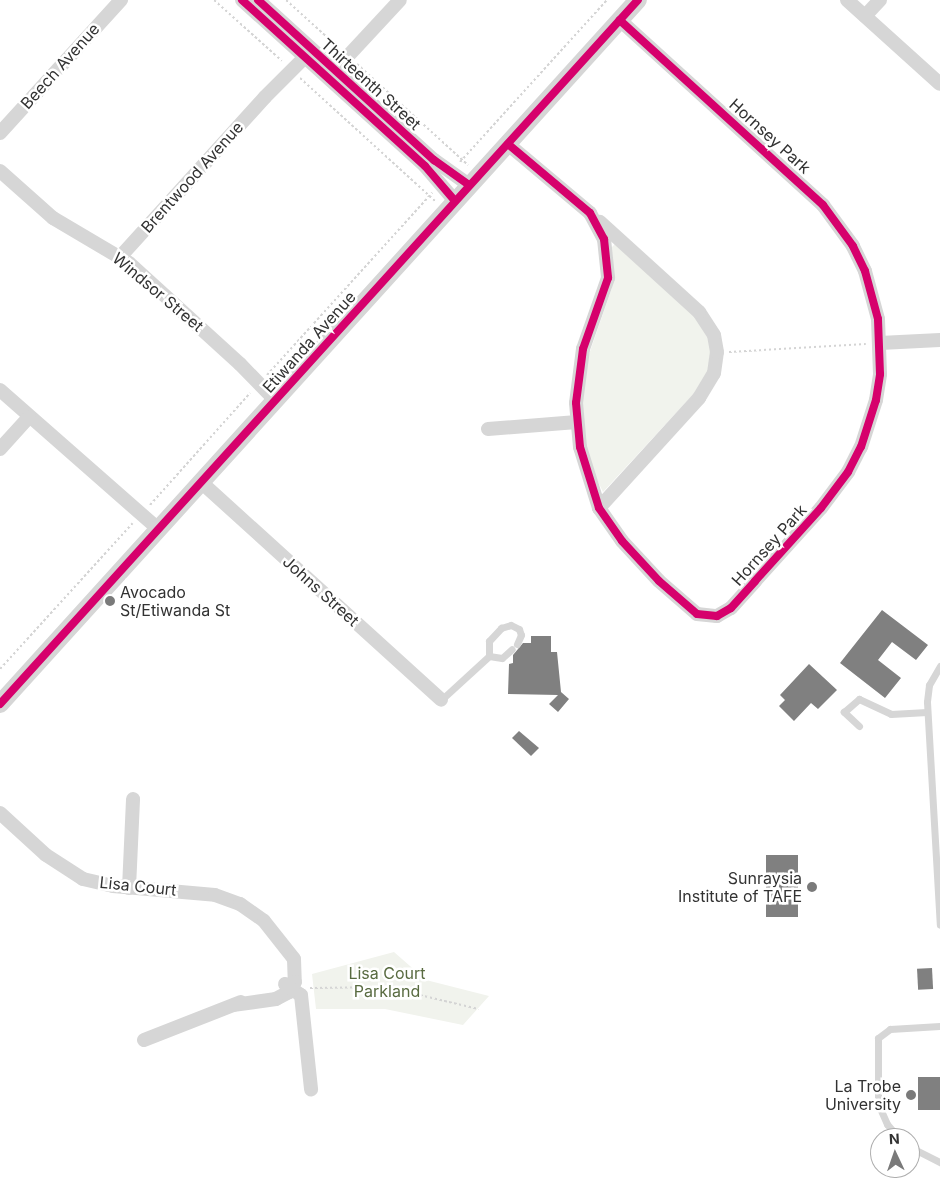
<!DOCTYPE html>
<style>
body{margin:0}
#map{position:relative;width:940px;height:1198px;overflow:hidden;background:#fff;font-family:Inter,sans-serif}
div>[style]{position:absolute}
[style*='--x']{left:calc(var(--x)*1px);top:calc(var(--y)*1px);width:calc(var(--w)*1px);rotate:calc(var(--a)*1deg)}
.green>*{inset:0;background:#f1f3ed}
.building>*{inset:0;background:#808080;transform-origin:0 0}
.path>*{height:2px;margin-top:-1px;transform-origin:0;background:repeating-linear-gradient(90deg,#d4d4d4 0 2.5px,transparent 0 5px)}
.service>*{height:7px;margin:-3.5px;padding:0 3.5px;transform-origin:3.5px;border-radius:3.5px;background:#d6d6d6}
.minor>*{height:14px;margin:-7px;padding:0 7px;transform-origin:7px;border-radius:7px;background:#d6d6d6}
.tertiary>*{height:18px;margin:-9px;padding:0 9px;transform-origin:9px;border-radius:9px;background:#d6d6d6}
.cycleway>*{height:8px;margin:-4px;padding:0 4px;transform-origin:4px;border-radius:4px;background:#d6006c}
.dots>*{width:14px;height:14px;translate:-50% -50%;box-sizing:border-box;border:2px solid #fff;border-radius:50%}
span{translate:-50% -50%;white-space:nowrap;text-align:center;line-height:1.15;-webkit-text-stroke:5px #fff;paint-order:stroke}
.street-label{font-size:16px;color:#323232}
.poi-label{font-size:16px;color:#323232}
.left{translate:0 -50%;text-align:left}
.right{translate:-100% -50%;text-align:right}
.park-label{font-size:16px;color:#596b41}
.north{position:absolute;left:870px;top:1128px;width:50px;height:50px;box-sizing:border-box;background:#fff;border:1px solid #adadad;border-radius:50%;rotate:357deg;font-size:14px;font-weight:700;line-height:20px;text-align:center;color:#323232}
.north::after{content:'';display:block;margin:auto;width:18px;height:22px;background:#7a7a7a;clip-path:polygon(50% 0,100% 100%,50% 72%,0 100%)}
</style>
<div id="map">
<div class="green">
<div style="clip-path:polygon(615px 244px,694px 316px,707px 336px,711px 348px,709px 369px,698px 389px,603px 492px,588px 461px,581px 411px,585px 366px,612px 288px,611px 248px)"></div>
<div style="clip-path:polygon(394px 952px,426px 980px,489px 996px,463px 1025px,385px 1009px,316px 1009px,312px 974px)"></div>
</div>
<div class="building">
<div style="clip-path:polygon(882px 610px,928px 645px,916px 660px,892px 642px,878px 660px,901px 678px,885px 698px,840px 663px)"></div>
<div style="clip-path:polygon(531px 636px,551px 636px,551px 652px,557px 652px,561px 692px,569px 699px,558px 712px,549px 704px,558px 695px,508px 694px,509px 664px,513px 663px,513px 655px,523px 643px,531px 643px)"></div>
<div style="clip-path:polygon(809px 664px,837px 690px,818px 709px,811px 703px,794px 721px,779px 706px,785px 700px,780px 695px)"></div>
<div style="clip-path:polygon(519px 731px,539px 748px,531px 756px,512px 738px)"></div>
<div style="left:766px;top:855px;width:32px;height:62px"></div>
<div style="left:932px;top:968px;width:21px;height:15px;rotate:87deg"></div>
<div style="left:940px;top:1077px;width:33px;height:22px;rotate:90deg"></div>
</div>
<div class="path">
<div style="--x:214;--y:0;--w:91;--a:41.9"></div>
<div style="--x:286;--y:0;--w:70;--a:42.1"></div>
<div style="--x:357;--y:64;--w:150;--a:42.3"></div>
<div style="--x:300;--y:78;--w:183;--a:42.3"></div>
<div style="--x:460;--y:162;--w:219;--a:-47.8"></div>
<div style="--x:729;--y:352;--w:137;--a:-3.3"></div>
<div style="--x:267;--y:375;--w:246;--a:-47.8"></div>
<div style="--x:150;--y:505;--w:150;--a:-48.2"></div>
<div style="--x:0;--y:669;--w:197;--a:-47.7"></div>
<div style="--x:310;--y:988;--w:76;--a:-0.8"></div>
<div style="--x:386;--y:987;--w:95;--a:13.4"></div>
</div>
<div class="service">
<div style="--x:489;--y:656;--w:13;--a:9"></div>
<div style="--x:502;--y:658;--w:13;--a:-42"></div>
<div style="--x:940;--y:666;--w:22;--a:120"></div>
<div style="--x:929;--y:685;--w:17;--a:97"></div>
<div style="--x:927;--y:702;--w:223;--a:86.7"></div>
<div style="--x:441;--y:700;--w:65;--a:-42.5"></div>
<div style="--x:489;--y:656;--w:15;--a:-90"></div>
<div style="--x:489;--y:641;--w:18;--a:-47"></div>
<div style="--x:501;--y:628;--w:10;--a:-17"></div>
<div style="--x:511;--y:625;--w:9;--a:27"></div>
<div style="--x:519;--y:629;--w:6;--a:72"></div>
<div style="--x:521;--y:635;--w:10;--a:114"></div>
<div style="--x:859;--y:726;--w:21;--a:-137"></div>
<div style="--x:844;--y:712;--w:20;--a:-41"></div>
<div style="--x:859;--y:699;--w:35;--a:25"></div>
<div style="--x:891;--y:714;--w:36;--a:-3"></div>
<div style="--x:899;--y:1138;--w:18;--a:-131"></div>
<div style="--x:887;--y:1124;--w:22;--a:-114"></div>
<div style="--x:878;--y:1104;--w:66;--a:-90"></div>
<div style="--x:878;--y:1038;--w:15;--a:-37"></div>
<div style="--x:890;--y:1029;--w:50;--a:-3.4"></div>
<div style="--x:910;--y:1147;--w:34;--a:27"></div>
</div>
<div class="minor">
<div style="--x:242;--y:0;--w:247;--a:42.2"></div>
<div style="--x:425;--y:166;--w:46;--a:49.4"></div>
<div style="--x:258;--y:0;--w:238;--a:42.3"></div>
<div style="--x:434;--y:160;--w:43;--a:35.5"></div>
<div style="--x:847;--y:0;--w:125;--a:42.1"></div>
<div style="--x:865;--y:16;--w:22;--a:-47"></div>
<div style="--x:325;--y:72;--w:28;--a:-35"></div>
<div style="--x:348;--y:56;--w:76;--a:-47.1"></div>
<div style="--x:0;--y:133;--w:180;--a:-47.7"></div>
<div style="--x:508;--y:144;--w:107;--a:40.1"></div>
<div style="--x:590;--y:213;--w:30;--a:62"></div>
<div style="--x:604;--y:239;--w:39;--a:84"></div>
<div style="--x:608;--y:278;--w:75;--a:109.4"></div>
<div style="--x:583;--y:349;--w:54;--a:97.4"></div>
<div style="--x:576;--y:403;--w:44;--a:84.8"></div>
<div style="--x:580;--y:447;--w:64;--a:72.7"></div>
<div style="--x:599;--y:508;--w:40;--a:55.1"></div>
<div style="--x:622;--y:541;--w:54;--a:47.2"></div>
<div style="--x:659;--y:581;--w:50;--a:41"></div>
<div style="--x:697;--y:614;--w:20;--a:6"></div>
<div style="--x:717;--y:616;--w:16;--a:-30"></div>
<div style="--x:731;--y:608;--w:36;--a:-48"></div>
<div style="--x:755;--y:581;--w:98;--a:-47.9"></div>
<div style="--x:821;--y:508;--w:45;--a:-53.1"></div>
<div style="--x:848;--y:472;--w:28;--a:-63"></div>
<div style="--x:861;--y:447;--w:49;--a:-72.3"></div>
<div style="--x:876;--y:400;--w:26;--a:-81"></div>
<div style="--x:880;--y:374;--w:55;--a:-92.1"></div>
<div style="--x:878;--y:319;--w:50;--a:-105.2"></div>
<div style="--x:865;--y:271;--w:28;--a:-116"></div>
<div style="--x:853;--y:246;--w:51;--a:-126.2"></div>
<div style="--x:823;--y:205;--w:275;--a:-137.7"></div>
<div style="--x:0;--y:171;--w:71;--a:41.6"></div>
<div style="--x:53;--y:218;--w:88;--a:30.6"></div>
<div style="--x:129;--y:263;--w:150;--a:42.3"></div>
<div style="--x:240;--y:364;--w:50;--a:45.8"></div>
<div style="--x:120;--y:257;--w:216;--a:-47.8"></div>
<div style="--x:265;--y:97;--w:66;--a:-45"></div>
<div style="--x:880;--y:343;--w:60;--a:-2.9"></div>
<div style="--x:0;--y:390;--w:210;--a:41.3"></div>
<div style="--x:488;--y:429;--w:89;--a:-4.5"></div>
<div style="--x:0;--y:449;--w:43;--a:-47.8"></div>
<div style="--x:201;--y:482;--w:324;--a:42.2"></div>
<div style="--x:599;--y:508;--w:149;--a:-47.7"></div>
<div style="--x:699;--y:398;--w:29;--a:-59"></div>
<div style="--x:714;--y:373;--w:21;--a:-82"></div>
<div style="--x:717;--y:352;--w:17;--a:-100"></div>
<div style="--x:714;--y:335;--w:27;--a:-123"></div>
<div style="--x:699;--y:312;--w:134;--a:-137.7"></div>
<div style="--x:0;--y:813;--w:62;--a:42.4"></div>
<div style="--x:46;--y:855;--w:44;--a:33"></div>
<div style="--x:83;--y:879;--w:31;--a:13"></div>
<div style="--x:113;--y:886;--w:102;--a:5"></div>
<div style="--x:215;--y:895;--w:27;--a:20"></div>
<div style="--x:240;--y:904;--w:29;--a:35"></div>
<div style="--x:264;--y:921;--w:48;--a:51.7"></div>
<div style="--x:294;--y:959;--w:23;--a:88"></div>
<div style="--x:295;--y:982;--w:12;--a:121"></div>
<div style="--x:289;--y:992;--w:15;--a:152"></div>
<div style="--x:276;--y:999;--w:42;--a:171.9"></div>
<div style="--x:129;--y:888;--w:89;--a:-87.4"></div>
<div style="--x:285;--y:984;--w:19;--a:35"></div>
<div style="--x:301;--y:995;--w:95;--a:83.9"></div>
<div style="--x:144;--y:1040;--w:104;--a:-21.4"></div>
</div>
<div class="tertiary">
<div style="--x:0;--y:704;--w:950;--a:-47.82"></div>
</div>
<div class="cycleway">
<div style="--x:242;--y:0;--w:247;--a:42.2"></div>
<div style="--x:425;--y:166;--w:46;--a:49.4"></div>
<div style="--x:258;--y:0;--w:238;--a:42.3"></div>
<div style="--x:434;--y:160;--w:43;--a:35.5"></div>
<div style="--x:508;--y:144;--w:107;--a:40.1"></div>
<div style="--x:590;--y:213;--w:30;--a:62"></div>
<div style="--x:604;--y:239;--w:39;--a:84"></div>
<div style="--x:608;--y:278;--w:75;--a:109.4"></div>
<div style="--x:583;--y:349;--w:54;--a:97.4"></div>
<div style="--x:576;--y:403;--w:44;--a:84.8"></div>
<div style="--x:580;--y:447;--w:64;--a:72.7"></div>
<div style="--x:599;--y:508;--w:40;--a:55.1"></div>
<div style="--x:622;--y:541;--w:54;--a:47.2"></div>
<div style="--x:659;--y:581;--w:50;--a:41"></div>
<div style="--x:697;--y:614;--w:20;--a:6"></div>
<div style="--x:717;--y:616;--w:16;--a:-30"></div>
<div style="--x:731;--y:608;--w:36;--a:-48"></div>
<div style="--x:755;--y:581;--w:98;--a:-47.9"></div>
<div style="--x:821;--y:508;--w:45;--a:-53.1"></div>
<div style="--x:848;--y:472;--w:28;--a:-63"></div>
<div style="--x:861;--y:447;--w:49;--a:-72.3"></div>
<div style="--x:876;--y:400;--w:26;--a:-81"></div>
<div style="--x:880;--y:374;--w:55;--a:-92.1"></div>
<div style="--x:878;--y:319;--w:50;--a:-105.2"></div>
<div style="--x:865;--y:271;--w:28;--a:-116"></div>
<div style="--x:853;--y:246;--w:51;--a:-126.2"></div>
<div style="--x:823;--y:205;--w:275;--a:-137.7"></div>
<div style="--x:0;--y:704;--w:950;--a:-47.82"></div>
</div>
<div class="dots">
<div style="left:110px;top:601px;background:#7a7a7a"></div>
<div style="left:812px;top:887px;background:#7a7a7a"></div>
<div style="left:911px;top:1095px;background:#7a7a7a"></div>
</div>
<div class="street-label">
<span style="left:60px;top:66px;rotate:-48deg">Beech Avenue</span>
<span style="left:371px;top:84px;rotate:42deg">Thirteenth Street</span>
<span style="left:770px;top:136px;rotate:42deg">Hornsey Park</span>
<span style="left:192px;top:177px;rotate:-48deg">Brentwood Avenue</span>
<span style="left:158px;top:292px;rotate:40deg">Windsor Street</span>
<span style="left:309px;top:342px;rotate:-48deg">Etiwanda Avenue</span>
<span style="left:769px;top:545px;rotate:-48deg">Hornsey Park</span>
<span style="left:321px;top:591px;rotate:42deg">Johns Street</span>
<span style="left:138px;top:886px;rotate:6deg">Lisa Court</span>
</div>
<div class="poi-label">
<span class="left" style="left:120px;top:601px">Avocado<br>St/Etiwanda St</span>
<span class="right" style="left:802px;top:887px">Sunraysia<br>Institute of TAFE</span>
<span class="right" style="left:901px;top:1095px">La Trobe<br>University</span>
</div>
<div class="park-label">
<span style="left:387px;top:982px">Lisa Court<br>Parkland</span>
</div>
<div class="north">N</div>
</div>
